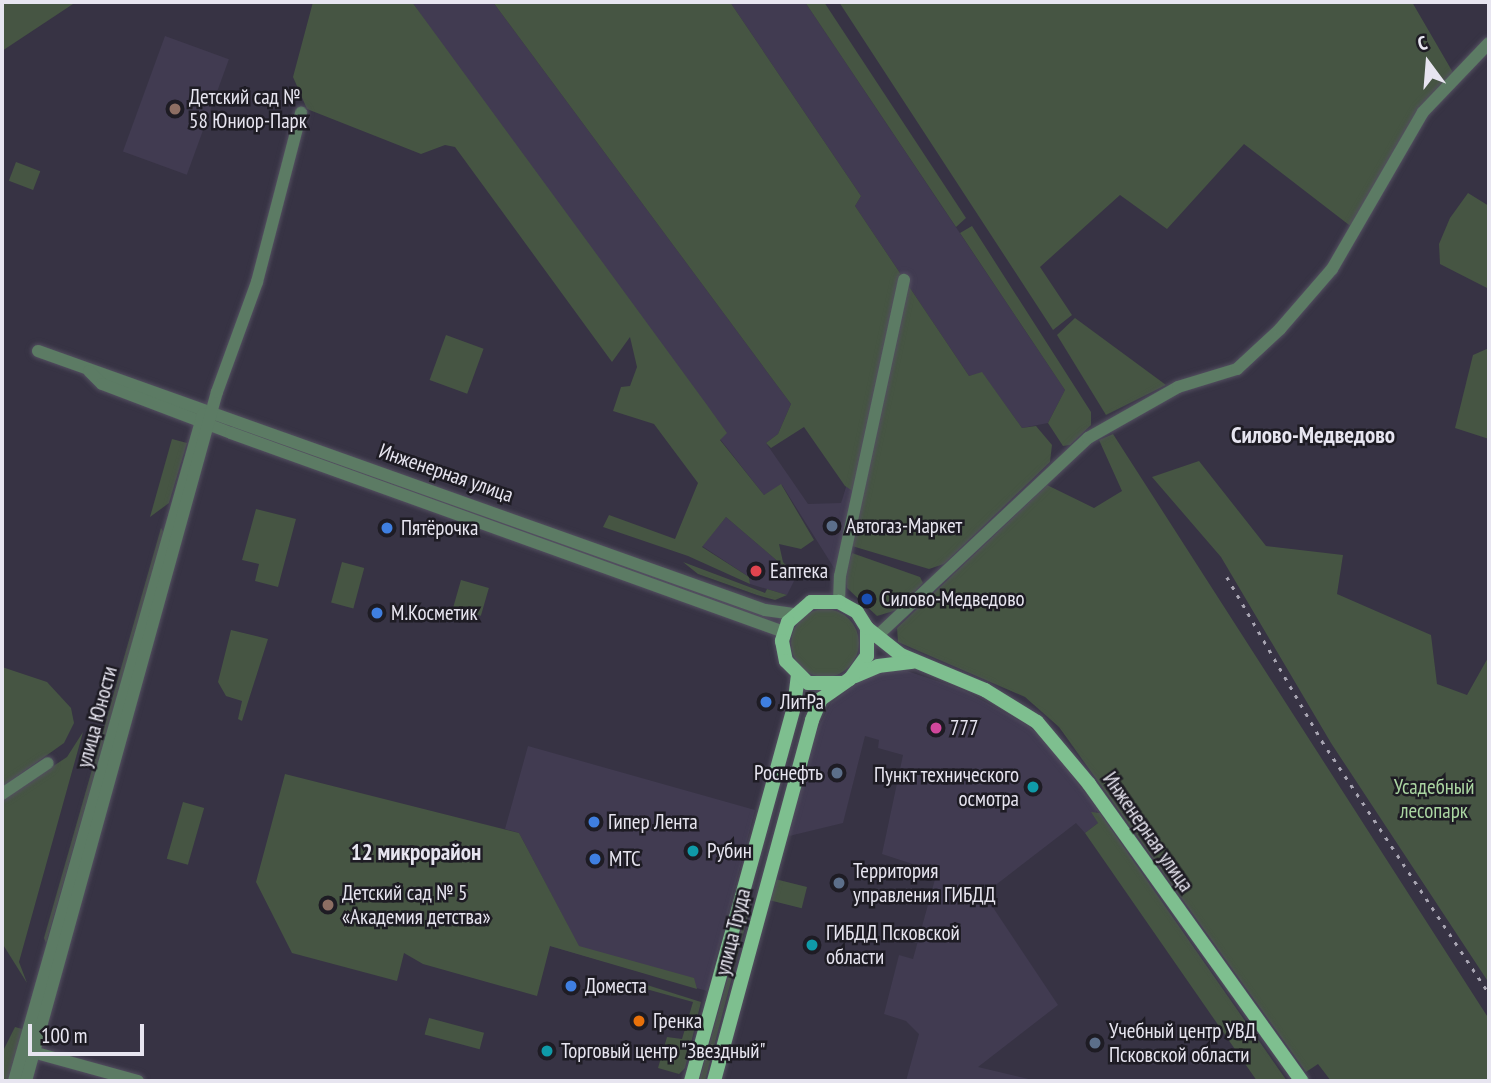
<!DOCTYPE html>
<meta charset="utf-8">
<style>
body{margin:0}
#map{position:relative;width:1491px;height:1083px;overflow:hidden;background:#373344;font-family:"PT Sans Narrow",sans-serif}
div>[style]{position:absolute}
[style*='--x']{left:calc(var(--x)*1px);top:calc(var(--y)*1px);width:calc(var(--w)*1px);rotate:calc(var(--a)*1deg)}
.built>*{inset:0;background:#413b51;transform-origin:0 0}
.green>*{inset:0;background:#465543;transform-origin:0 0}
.round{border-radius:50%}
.roads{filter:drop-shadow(0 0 2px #534f60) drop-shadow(0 0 2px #534f60)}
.minor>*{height:12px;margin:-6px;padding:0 6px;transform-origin:6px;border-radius:6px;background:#5c7b64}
.major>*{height:14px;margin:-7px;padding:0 7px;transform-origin:7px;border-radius:7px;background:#7ebf8f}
.rail>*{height:2.5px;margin-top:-1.25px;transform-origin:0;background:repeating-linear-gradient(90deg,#a8a5b2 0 3.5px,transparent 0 10.5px)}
.dots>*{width:19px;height:19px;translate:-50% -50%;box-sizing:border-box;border:4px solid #1e1c24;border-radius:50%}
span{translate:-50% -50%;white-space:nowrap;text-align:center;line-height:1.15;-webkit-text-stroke:5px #1e1c24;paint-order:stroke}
.poi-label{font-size:21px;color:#e7e5f0}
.left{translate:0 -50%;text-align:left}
.right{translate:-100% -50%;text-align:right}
.street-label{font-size:21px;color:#e7e5f0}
.park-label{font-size:21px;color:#abd6a2}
.neighbourhood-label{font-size:23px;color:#e7e5f0;font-weight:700}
.frame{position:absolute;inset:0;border:4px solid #e7e5f0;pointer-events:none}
.north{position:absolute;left:1393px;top:28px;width:70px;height:70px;-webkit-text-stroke:5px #1e1c24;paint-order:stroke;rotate:344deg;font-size:19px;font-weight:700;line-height:28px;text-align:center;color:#e7e5f0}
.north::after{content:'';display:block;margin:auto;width:24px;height:32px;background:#e7e5f0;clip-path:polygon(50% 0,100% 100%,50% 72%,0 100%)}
.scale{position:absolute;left:28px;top:1024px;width:116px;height:32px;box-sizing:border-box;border:4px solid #e7e5f0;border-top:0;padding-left:9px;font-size:21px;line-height:24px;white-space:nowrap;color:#e7e5f0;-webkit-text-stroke:5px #1e1c24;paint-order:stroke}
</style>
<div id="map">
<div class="built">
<div style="clip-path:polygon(412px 2px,493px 2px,791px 404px,778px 434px,766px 443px,808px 504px,841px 503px,847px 484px,862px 497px,846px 570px,834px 568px,782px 485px,764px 495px,720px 439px)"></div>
<div style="clip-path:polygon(730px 2px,805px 2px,1065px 390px,1048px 423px,1022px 428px,982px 373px,969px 376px,855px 206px,861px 196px)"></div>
<div style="left:165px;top:36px;width:68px;height:123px;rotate:20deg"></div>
<div style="clip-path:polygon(726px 517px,796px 577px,787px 595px,750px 584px,749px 577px,702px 546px)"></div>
<div style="clip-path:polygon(901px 669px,961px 689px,1027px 725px,1046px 741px,1100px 813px,1096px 811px,1098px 823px,1085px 833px,1076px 823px,984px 894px,1058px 1005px,978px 1067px,1037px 1081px,906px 1081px,919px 1034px,906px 1021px,884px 1014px,899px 955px,913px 959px,937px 872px,882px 854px,903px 755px,878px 748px,879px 740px,865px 736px,843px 823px,785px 837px,811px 742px,831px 703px,865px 677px)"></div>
<div style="clip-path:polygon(528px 746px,755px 810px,707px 991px,550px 946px,568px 926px,519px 833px,505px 829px)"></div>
</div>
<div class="green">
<div style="clip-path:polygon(2px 2px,76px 2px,2px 51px)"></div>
<div style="clip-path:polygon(313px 2px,412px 2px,707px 405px,727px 433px,720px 440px,764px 495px,781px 484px,814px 540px,801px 549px,779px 544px,783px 562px,796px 577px,726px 517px,702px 547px,749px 577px,750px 584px,688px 556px,603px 527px,609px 515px,675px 539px,698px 483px,654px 424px,613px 411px,621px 387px,630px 386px,637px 367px,630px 337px,612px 362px,455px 147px,445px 145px,421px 154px,307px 109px,293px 77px)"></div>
<div style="clip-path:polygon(493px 2px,730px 2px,861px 196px,855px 206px,969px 376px,982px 372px,1022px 428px,1036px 426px,1052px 445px,1050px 462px,944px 564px,929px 569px,852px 546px,862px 497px,845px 486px,804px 427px,771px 448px,766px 443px,778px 434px,791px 404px)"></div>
<div style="clip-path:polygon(805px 2px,824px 2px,966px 218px,956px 227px)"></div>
<div style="clip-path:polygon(839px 2px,1412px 2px,1455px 76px,1420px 108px,1353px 228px,1244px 144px,1167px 229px,1120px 195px,1040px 267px,1072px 315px,1053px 330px)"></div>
<div style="left:16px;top:162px;width:26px;height:20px;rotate:21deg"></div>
<div style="clip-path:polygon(1468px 193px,1489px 206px,1489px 289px,1440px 264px,1439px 244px,1450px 218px)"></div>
<div style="clip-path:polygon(972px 226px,1091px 412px,1091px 425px,1070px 445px,1063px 446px,1048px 423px,1065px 390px,960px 233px)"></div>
<div style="clip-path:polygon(1075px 318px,1166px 385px,1106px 415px,1057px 335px)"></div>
<div style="left:446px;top:335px;width:40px;height:48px;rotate:20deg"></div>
<div style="clip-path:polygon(1489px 348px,1489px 439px,1455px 428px,1473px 355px)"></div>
<div style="clip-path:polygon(1113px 434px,1489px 1019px,1489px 1081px,1331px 1081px,1318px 1064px,1306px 1072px,1059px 727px,1025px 697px,898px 642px,897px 628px,1047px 485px,1094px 508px,1122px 491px,1099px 440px)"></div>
<div style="clip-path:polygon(172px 439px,187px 443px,169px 503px,150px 517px)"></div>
<div style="clip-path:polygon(1199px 461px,1266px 546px,1343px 555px,1337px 594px,1431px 635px,1437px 684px,1467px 695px,1489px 656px,1489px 983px,1331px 743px,1221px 557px,1152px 477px)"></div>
<div style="clip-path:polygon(256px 509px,296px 519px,278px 587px,255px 581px,259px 564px,242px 560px)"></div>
<div style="clip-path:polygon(161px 528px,164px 533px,46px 943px,44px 938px)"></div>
<div style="clip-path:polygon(852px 553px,920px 577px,923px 583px,897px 610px,877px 616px,847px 588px,845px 576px)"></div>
<div style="left:342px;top:562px;width:23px;height:42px;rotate:15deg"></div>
<div style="clip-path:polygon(683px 562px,765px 593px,767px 589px,787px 595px,775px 600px,757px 595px,698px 574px)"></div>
<div style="left:461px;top:580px;width:29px;height:29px;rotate:16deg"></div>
<div class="round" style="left:791px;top:609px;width:68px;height:68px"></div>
<div style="clip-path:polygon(231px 630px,268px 639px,242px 721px,238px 719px,242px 701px,226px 696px,218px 682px)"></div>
<div style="clip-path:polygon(2px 667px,47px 682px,71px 708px,74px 723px,64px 743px,2px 787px)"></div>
<div style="clip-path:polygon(83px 732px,19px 962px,27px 983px,2px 943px,2px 800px,67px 757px)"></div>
<div style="clip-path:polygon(285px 774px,519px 833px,579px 946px,694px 978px,697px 989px,550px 946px,537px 996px,423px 964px,404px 953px,397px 981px,292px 953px,256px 882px)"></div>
<div style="left:183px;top:802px;width:22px;height:59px;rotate:16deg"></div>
<div style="clip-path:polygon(1091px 812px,1100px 813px,1287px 1081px,1257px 1081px,1085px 833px,1098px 823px)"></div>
<div style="left:775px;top:879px;width:33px;height:22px;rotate:14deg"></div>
<div style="clip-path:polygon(751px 904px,705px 1081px,699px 1081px,748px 905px)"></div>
<div style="clip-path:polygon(647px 985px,701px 1002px,685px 1068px,679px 1074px,658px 1068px,667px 1037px,682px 1039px,693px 1002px,646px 989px)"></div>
<div style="left:429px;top:1018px;width:57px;height:17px;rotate:15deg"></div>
<div style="clip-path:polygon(15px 1027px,26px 1030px,9px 1081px,2px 1081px,2px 1053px)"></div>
</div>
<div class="roads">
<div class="minor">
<div style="--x:38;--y:351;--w:772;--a:19.61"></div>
<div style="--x:765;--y:610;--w:29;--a:8"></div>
<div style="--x:89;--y:371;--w:18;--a:45"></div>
<div style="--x:102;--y:384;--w:138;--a:20.8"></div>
<div style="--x:231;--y:433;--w:588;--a:19.79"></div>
<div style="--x:839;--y:602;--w:26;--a:-88"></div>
<div style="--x:840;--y:576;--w:303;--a:-77.8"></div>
<div style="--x:876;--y:637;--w:291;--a:-43.2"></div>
<div style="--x:1088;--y:438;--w:103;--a:-29.5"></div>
<div style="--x:1178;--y:387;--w:62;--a:-17"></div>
<div style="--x:1237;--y:369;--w:59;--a:-42.9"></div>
<div style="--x:1280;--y:329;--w:79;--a:-49.1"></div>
<div style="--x:1332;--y:269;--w:181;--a:-59.9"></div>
<div style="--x:1423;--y:112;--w:95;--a:-46.3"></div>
<div style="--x:2;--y:794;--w:55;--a:-34"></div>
<div style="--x:29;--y:1051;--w:113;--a:15.4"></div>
<div style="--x:14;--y:1081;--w:693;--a:-74.18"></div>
<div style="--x:26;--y:1081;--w:715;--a:-74.51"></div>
<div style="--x:217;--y:392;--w:117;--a:-70"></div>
<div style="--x:257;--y:282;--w:175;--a:-75.4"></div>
</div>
<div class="major">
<div style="--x:867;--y:628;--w:43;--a:38.5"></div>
<div style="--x:901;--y:655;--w:91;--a:22.6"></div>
<div style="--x:985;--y:690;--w:61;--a:31.6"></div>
<div style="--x:1037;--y:722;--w:81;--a:50"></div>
<div style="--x:1089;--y:784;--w:365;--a:54.4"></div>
<div style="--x:855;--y:676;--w:25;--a:-23"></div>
<div style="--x:878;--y:666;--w:35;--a:-7"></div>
<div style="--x:691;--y:1081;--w:388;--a:-74.6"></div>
<div style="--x:794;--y:707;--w:31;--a:-83"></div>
<div style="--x:714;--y:1081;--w:374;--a:-74.8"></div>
<div style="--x:812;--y:720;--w:23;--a:-67"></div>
<div style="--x:821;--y:699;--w:35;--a:-35"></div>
<div style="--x:850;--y:679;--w:29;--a:-54"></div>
<div style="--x:867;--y:656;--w:28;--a:-90"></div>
<div style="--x:867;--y:628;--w:19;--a:-122"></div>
<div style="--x:857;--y:612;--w:21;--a:-151"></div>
<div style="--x:839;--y:602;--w:28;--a:180"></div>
<div style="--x:811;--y:602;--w:30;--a:139"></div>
<div style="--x:788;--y:622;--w:20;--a:108"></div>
<div style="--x:782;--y:641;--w:20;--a:79"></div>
<div style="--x:786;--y:661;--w:31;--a:45"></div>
<div style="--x:808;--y:683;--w:35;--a:0"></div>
</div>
</div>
<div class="rail">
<div style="--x:1227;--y:577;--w:190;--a:59.9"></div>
<div style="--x:1322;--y:741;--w:302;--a:56.5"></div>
</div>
<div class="dots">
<div style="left:175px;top:109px;background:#8d6e63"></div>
<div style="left:832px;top:526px;background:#5c6f8a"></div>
<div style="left:387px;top:528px;background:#3f7fe0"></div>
<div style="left:756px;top:571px;background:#e0444e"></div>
<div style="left:867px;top:599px;background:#1a4fb4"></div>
<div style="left:377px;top:613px;background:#3f7fe0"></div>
<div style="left:766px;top:702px;background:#3f7fe0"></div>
<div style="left:936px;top:728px;background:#d1479c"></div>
<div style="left:837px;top:773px;background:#5c6f8a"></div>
<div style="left:1033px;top:787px;background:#0f9aa8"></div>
<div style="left:594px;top:822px;background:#3f7fe0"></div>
<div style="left:693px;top:851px;background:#0f9aa8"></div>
<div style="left:595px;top:859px;background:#3f7fe0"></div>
<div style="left:839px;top:883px;background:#5c6f8a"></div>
<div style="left:328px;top:905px;background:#8d6e63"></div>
<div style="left:812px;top:945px;background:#0f9aa8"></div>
<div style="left:571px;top:986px;background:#3f7fe0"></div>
<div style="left:639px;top:1021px;background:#e8710a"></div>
<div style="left:1095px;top:1043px;background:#5c6f8a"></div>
<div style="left:547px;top:1051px;background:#0f9aa8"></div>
</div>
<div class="poi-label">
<span class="left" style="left:189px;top:109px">Детский сад №<br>58 Юниор-Парк</span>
<span class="left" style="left:846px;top:526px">Автогаз-Маркет</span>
<span class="left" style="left:401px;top:528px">Пятёрочка</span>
<span class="left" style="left:770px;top:571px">Еаптека</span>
<span class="left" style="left:881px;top:599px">Силово-Медведово</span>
<span class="left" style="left:391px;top:613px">М.Косметик</span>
<span class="left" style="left:780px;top:702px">ЛитРа</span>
<span class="left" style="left:950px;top:728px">777</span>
<span class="right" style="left:823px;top:773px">Роснефть</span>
<span class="right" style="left:1019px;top:787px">Пункт технического<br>осмотра</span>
<span class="left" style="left:608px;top:822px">Гипер Лента</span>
<span class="left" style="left:707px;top:851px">Рубин</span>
<span class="left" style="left:609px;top:859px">МТС</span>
<span class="left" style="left:853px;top:883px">Территория<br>управления ГИБДД</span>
<span class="left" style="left:342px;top:905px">Детский сад № 5<br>«Академия детства»</span>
<span class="left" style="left:826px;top:945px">ГИБДД Псковской<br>области</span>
<span class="left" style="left:585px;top:986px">Доместа</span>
<span class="left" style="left:653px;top:1021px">Гренка</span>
<span class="left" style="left:1109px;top:1043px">Учебный центр УВД<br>Псковской области</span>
<span class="left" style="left:561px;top:1051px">Торговый центр "Звездный"</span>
</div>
<div class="street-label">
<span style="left:446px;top:473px;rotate:19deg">Инженерная улица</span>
<span style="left:97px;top:717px;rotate:-75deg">улица Юности</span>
<span style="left:1148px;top:832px;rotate:55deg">Инженерная улица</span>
<span style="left:733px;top:932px;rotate:-76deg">улица Труда</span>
</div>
<div class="park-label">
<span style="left:1434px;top:799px">Усадебный<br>лесопарк</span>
</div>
<div class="neighbourhood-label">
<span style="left:1313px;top:435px">Силово-Медведово</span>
<span style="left:416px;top:852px">12 микрорайон</span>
</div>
<div class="frame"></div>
<div class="north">С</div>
<div class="scale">100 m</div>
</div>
